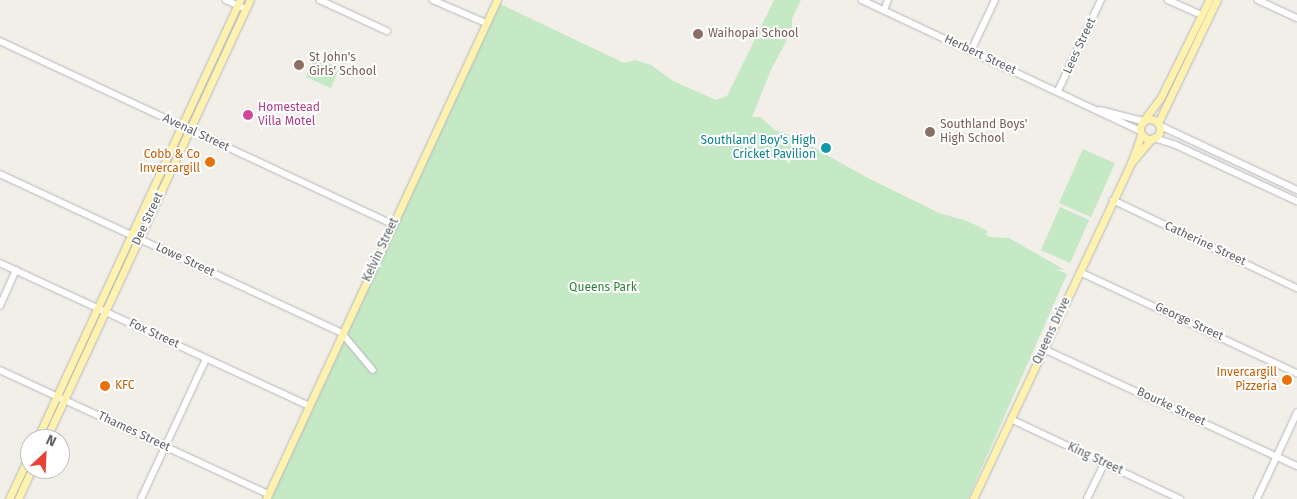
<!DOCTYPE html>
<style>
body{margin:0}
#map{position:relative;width:1297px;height:499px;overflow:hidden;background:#f1efe8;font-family:"Fira Sans",sans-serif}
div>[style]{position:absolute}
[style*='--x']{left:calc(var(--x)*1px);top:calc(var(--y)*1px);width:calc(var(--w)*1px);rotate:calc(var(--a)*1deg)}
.green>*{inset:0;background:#c5e8c5;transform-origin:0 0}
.roads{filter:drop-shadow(0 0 1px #b5b8bc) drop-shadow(0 0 1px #b5b8bc)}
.minor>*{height:5.5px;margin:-2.75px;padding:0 2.75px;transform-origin:2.75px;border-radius:2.75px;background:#fff}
.major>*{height:7px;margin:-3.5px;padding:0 3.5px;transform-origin:3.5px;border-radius:3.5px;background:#fff2af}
.major>.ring{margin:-3.5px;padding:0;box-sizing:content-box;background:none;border:7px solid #fff2af;border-radius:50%}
.dots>*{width:14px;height:14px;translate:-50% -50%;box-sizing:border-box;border:2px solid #fff;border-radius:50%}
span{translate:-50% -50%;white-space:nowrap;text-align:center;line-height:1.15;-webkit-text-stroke:4px #fff;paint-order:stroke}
.education-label{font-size:12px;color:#785e54}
.left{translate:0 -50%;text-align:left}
.street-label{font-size:12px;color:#5f6368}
.hotel-label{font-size:12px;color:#b23c85}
.culture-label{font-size:12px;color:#0d838f}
.right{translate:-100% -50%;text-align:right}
.food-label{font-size:12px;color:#c56008}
.park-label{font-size:12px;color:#348238}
.north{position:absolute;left:20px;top:429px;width:50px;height:50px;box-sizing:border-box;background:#fff;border:1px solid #bfc1c3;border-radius:50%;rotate:25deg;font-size:14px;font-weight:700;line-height:20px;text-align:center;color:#5f6368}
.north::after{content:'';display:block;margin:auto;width:18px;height:22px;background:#ea4335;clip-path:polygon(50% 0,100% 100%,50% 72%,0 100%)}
</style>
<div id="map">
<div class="green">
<div style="clip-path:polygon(774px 0,801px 0,792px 19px,792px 30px,771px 70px,752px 117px,760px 117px,775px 130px,795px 137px,866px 177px,939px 213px,967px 221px,988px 231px,986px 235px,991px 237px,1009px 238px,1065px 270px,1056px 269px,1067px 274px,968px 499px,271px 499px,500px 4px,624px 63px,635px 60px,651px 65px,673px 81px,716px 100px,727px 96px)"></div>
<div style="left:315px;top:57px;width:27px;height:22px;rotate:24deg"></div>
<div style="left:1083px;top:149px;width:35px;height:59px;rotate:24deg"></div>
<div style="left:1060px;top:207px;width:32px;height:47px;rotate:24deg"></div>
</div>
<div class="roads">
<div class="minor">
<div style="--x:226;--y:0;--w:22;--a:24"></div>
<div style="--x:320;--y:0;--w:74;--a:24.8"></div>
<div style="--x:433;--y:0;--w:58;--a:23.5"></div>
<div style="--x:862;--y:0;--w:307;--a:25.2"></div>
<div style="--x:1168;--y:0;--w:36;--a:24"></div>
<div style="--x:1258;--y:0;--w:43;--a:24.8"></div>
<div style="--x:884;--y:10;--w:11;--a:-68"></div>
<div style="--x:0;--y:41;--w:434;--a:25"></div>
<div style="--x:971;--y:51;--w:56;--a:-64.8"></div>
<div style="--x:1058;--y:91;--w:101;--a:-64.7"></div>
<div style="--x:1100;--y:110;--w:44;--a:14.3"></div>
<div style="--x:1159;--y:125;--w:153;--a:25.2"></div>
<div style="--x:1154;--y:138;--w:21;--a:17"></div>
<div style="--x:1174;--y:144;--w:136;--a:24.9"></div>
<div style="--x:0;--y:174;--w:377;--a:24.9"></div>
<div style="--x:342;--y:333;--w:48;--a:50"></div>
<div style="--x:1113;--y:200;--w:204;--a:25.6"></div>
<div style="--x:0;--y:263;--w:340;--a:24.8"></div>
<div style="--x:1080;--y:272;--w:239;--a:25"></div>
<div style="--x:0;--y:306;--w:39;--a:-66"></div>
<div style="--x:1044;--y:349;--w:279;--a:24.8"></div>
<div style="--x:0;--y:370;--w:295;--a:24.8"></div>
<div style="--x:1011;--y:419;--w:187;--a:25.3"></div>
<div style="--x:141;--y:499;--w:154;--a:-65.1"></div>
<div style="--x:1087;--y:499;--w:39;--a:-64"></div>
<div style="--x:1257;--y:499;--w:95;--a:-65.1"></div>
</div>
<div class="major">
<div class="ring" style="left:1140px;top:119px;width:13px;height:13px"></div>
<div style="--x:1143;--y:121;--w:30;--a:-53"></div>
<div style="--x:1161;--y:97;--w:108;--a:-63.7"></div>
<div style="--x:1158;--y:123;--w:136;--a:-64.4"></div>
<div style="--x:1131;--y:163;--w:31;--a:-50"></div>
<div style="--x:37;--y:439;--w:484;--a:-65.2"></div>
<div style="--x:46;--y:439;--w:484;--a:-65.1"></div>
<div style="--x:9;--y:499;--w:50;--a:-65"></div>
<div style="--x:18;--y:499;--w:33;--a:-65"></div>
<div style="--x:266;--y:499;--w:550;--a:-65.16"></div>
<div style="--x:973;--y:499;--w:371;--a:-64.8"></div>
<div style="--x:1131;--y:163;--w:30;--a:-70"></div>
</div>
</div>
<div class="dots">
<div style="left:698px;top:34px;background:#8d6e63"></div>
<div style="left:299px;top:65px;background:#8d6e63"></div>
<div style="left:248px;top:115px;background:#d1479c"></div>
<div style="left:930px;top:132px;background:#8d6e63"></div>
<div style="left:826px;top:148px;background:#0f9aa8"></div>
<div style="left:210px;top:162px;background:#e8710a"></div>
<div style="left:1287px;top:380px;background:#e8710a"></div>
<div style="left:105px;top:386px;background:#e8710a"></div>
</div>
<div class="education-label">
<span class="left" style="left:708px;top:34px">Waihopai School</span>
<span class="left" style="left:309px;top:65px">St John's<br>Girls' School</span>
<span class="left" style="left:940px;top:132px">Southland Boys'<br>High School</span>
</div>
<div class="street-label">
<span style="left:1080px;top:46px;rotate:-65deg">Lees Street</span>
<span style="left:980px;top:55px;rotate:25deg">Herbert Street</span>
<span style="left:196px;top:133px;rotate:25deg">Avenal Street</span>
<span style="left:148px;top:219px;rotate:-65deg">Dee Street</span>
<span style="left:1205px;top:244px;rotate:25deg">Catherine Street</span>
<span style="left:381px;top:250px;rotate:-65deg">Kelvin Street</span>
<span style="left:185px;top:260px;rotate:25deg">Lowe Street</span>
<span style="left:1189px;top:322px;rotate:25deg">George Street</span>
<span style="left:1052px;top:331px;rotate:-65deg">Queens Drive</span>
<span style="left:154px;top:334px;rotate:25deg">Fox Street</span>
<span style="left:1171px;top:407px;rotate:25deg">Bourke Street</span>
<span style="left:134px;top:432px;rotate:25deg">Thames Street</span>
<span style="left:1095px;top:459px;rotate:25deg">King Street</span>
</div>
<div class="hotel-label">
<span class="left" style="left:258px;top:115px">Homestead<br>Villa Motel</span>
</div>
<div class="culture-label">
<span class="right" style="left:816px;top:148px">Southland Boy's High<br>Cricket Pavilion</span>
</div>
<div class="food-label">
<span class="right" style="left:200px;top:162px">Cobb &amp; Co<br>Invercargill</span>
<span class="right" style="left:1277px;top:380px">Invercargill<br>Pizzeria</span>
<span class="left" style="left:115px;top:386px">KFC</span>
</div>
<div class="park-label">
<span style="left:603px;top:288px">Queens Park</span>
</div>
<div class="north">N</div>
</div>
